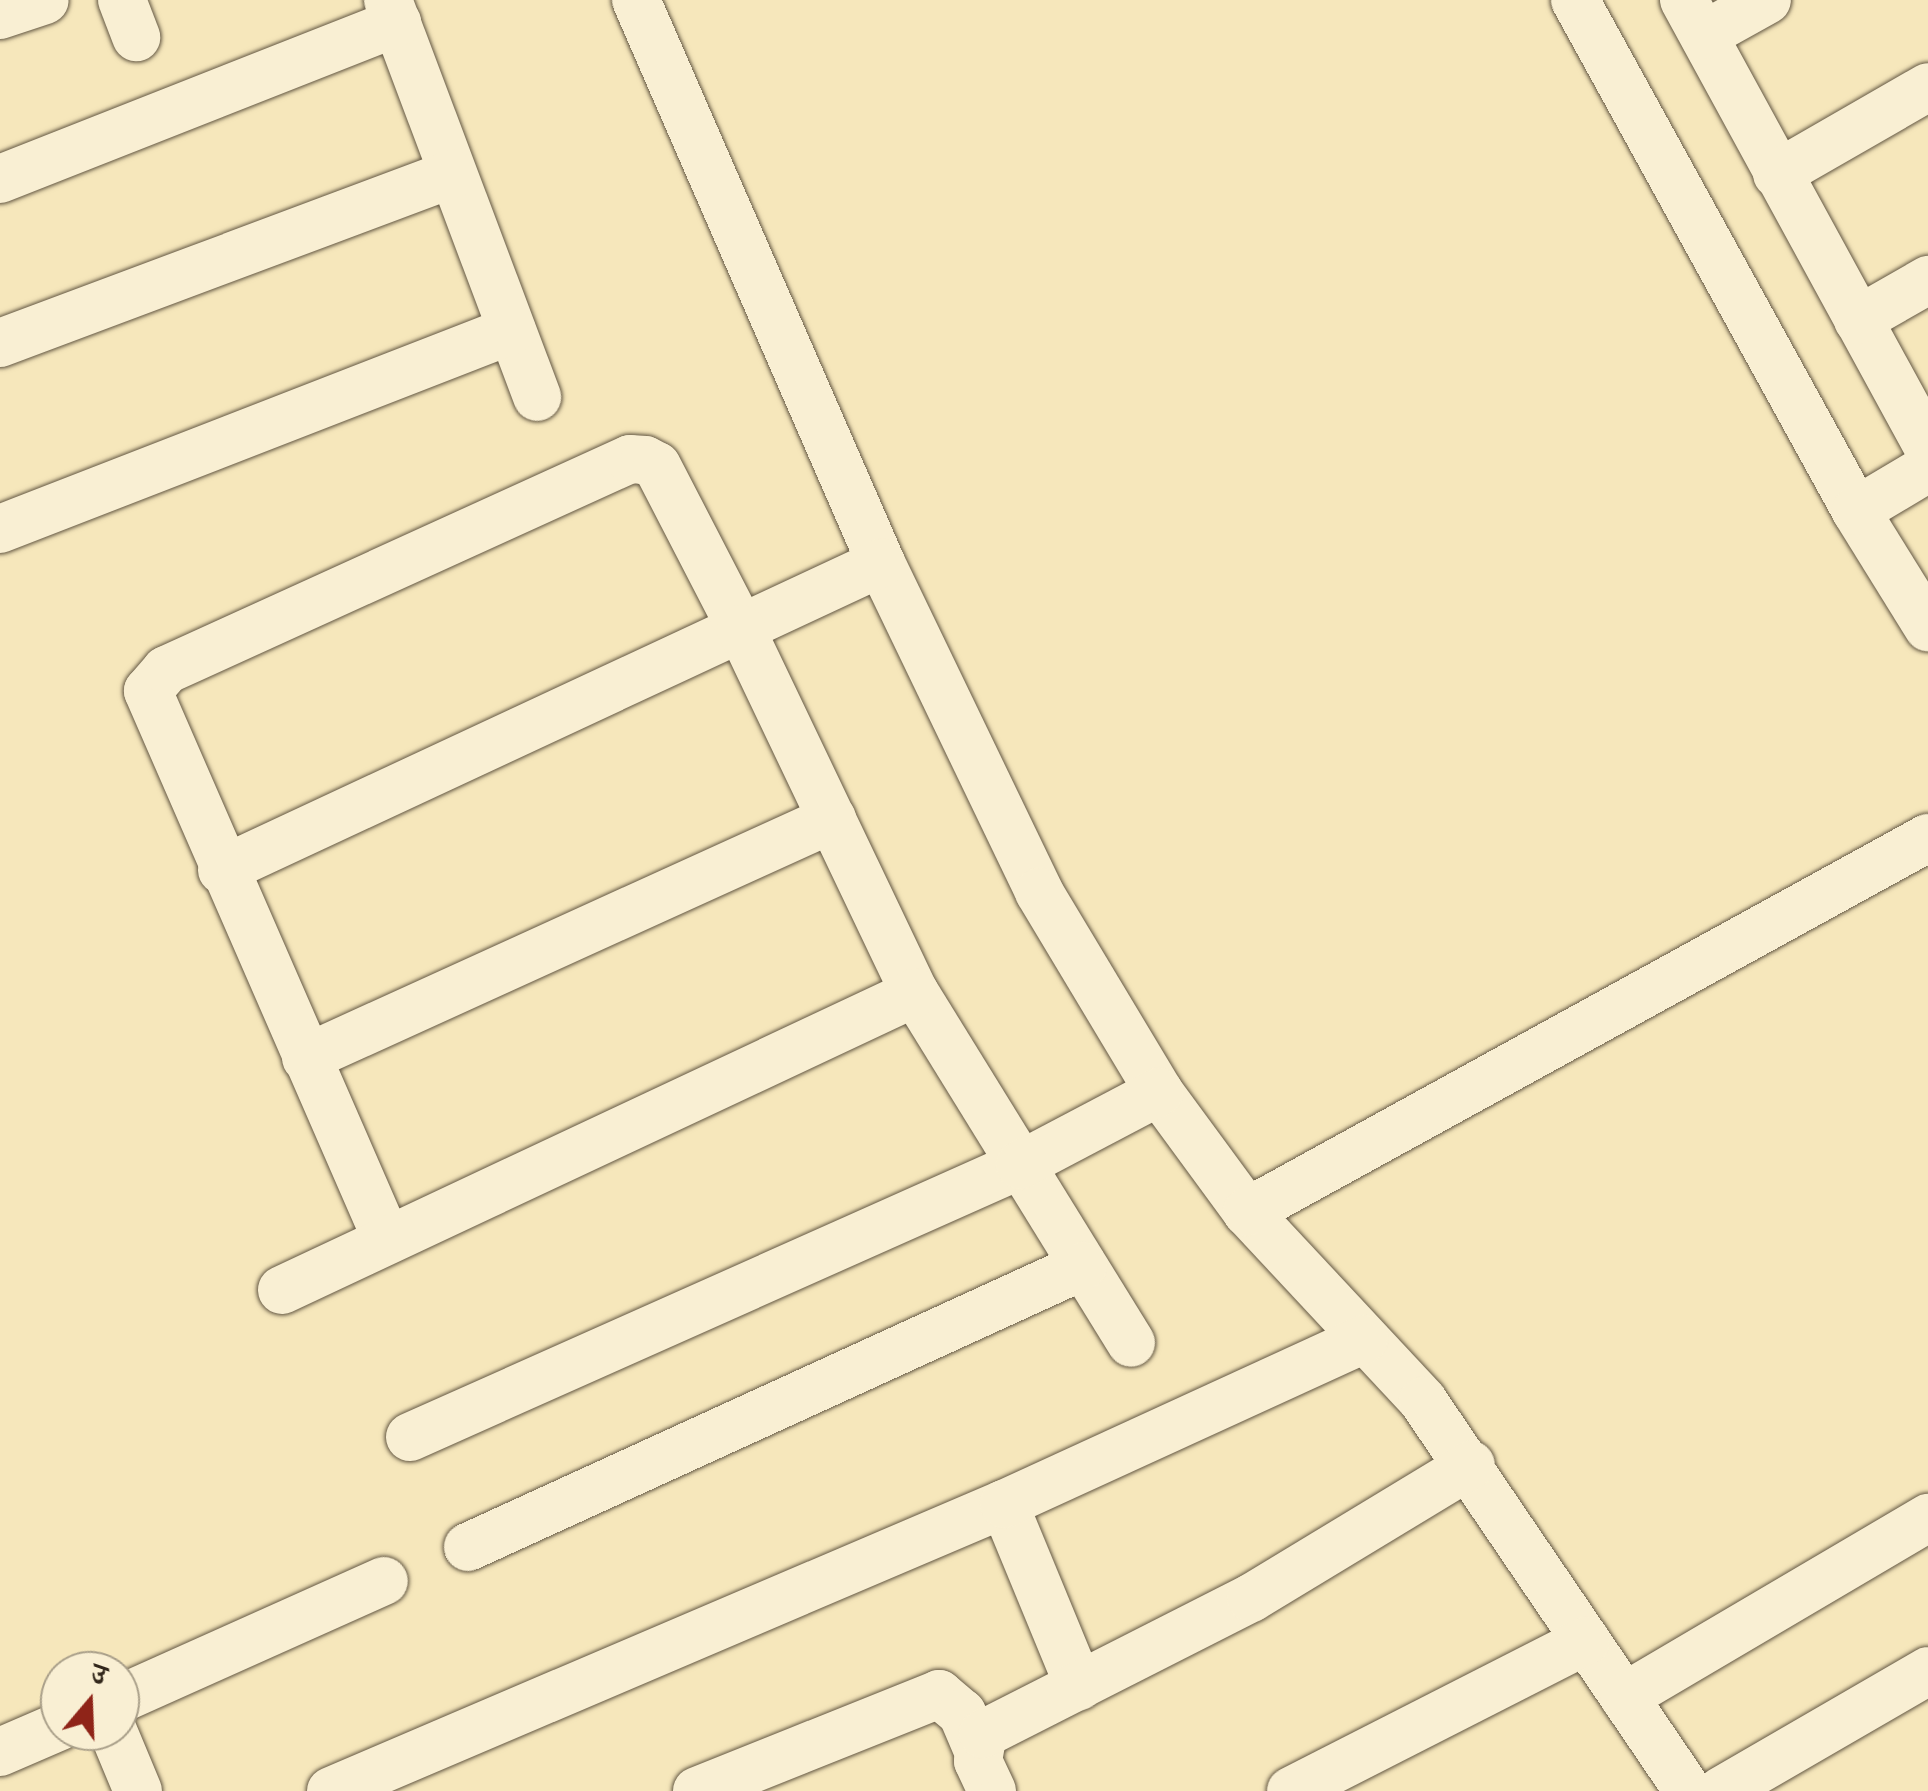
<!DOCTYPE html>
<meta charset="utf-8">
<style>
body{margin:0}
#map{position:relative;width:1928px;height:1791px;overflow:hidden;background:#f6e7bb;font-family:Alegreya,"Noto Serif Devanagari",serif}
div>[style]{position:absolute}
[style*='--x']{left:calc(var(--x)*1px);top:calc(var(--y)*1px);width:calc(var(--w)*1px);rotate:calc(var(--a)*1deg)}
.roads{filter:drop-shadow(0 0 2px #635743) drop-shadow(0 0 2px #635743)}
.minor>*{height:48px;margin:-24px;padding:0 24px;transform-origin:24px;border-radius:24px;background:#f9efd3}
span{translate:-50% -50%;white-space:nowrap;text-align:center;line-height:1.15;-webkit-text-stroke:8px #f9efd3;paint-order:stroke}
.north{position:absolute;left:40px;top:1651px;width:100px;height:100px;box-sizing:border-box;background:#f9efd3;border:2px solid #a99f89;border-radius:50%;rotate:19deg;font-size:28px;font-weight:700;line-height:40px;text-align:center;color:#32271b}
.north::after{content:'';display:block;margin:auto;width:35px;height:45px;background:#8f2418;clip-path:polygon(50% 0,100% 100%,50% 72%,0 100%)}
</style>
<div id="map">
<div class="roads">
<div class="minor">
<div style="--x:122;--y:0;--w:40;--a:69"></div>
<div style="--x:388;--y:0;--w:424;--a:69.4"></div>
<div style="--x:636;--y:0;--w:614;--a:66.48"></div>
<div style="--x:881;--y:563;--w:365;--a:64.3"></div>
<div style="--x:1039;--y:892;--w:233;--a:59"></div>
<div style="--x:1159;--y:1092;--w:149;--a:53.7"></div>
<div style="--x:1247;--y:1212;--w:258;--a:47"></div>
<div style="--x:1423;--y:1401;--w:472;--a:55.8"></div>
<div style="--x:1575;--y:0;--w:583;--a:61.19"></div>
<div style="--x:1856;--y:511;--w:137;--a:58.2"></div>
<div style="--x:1684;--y:0;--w:509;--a:61.37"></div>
<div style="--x:0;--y:15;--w:47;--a:-18.4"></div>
<div style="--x:1704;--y:35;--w:72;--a:-29.1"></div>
<div style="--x:1777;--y:174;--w:174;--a:-29.9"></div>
<div style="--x:0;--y:179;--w:427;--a:-21.5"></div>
<div style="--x:1858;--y:320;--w:81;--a:-29.7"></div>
<div style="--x:0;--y:343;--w:483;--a:-20.5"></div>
<div style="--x:1856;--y:511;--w:84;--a:-30.8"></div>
<div style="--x:0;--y:529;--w:549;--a:-21.24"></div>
<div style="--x:222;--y:870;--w:727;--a:-24.98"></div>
<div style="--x:306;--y:1058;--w:578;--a:-24.44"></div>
<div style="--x:1247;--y:1212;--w:777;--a:-28.78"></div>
<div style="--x:387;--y:1240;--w:599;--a:-113.53"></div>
<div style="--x:148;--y:691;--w:28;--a:-49"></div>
<div style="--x:166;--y:670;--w:510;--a:-24.45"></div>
<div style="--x:630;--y:459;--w:15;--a:4"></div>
<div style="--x:645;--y:460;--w:13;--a:27"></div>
<div style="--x:657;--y:466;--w:183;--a:62.7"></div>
<div style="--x:741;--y:629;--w:403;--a:64.5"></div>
<div style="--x:915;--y:993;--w:411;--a:58.3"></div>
<div style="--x:282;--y:1290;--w:699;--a:-25.14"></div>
<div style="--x:410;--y:1437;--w:668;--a:-24.03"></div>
<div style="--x:1020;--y:1165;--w:157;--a:-27.7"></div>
<div style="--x:1004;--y:1504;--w:197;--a:67.6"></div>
<div style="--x:468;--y:1547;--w:676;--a:-24.56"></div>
<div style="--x:1624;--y:1697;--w:353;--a:-30.5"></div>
<div style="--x:120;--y:1699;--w:289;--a:-24.1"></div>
<div style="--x:113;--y:1731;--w:65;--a:67.4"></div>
<div style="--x:0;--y:1752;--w:65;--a:-23.4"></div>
<div style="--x:331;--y:1791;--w:732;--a:-23.1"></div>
<div style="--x:1004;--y:1504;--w:396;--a:-24.6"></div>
<div style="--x:697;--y:1791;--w:261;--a:-21.8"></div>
<div style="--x:939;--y:1694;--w:30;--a:40"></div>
<div style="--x:962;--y:1713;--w:39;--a:67"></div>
<div style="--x:992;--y:1791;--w:33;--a:-115"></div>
<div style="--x:978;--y:1761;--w:27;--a:-80"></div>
<div style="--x:983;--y:1734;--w:301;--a:-26.9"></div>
<div style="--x:1251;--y:1598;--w:257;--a:-31.2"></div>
<div style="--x:1291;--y:1791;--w:331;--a:-27"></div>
<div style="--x:1721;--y:1791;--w:239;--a:-30.1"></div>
</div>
</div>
<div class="north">उ</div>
</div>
